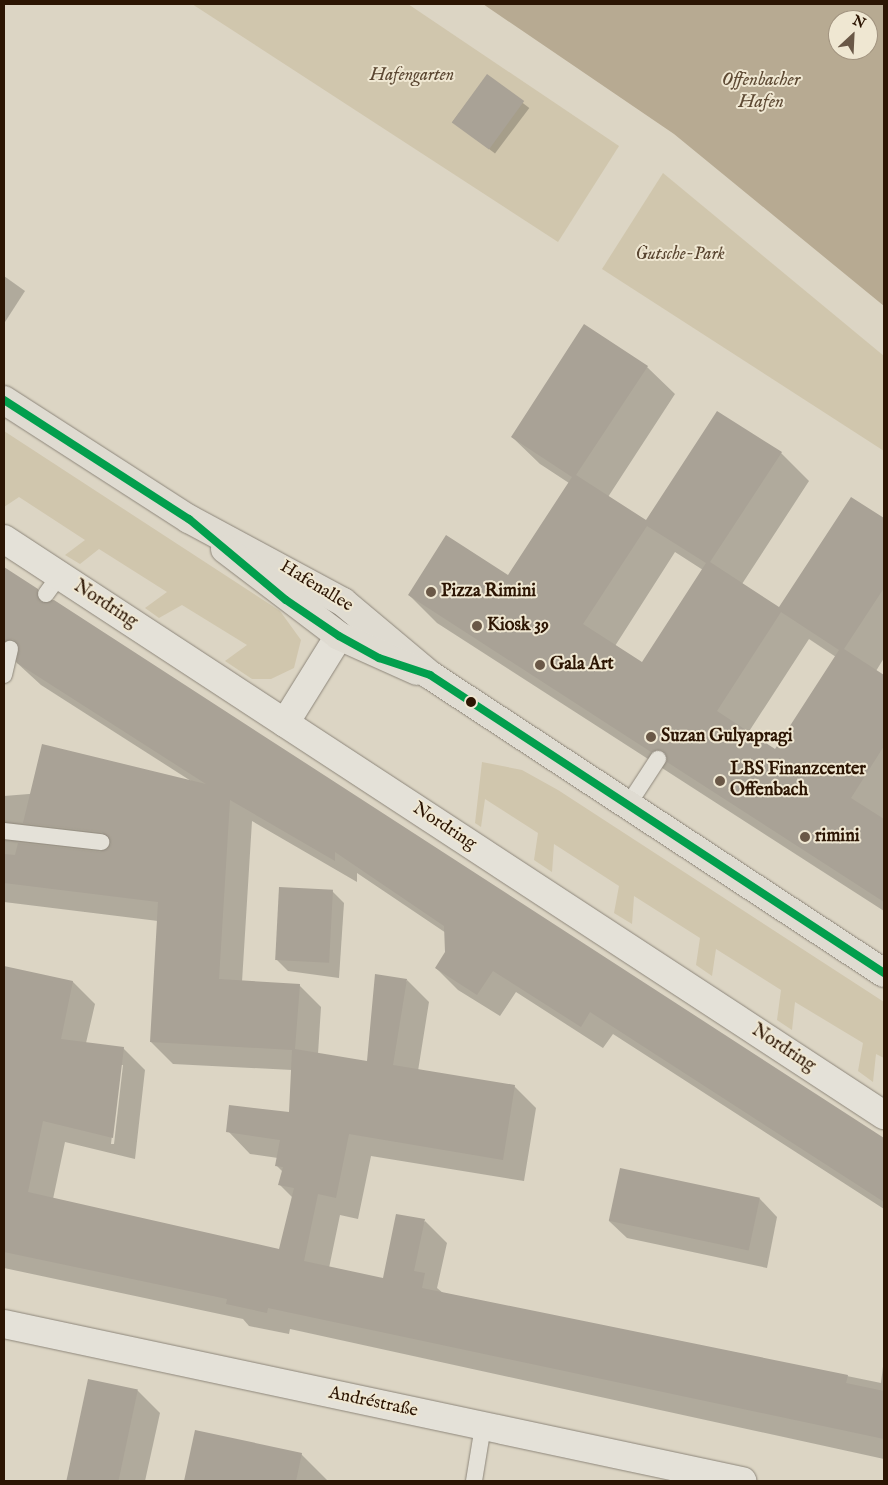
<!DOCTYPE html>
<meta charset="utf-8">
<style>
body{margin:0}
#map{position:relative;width:888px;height:1485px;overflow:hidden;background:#dcd5c4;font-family:"IM FELL English",serif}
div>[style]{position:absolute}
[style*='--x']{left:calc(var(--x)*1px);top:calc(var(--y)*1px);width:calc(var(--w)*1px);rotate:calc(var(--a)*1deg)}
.green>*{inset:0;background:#d0c6ad}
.water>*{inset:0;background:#b7aa92}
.shadow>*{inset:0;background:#0003;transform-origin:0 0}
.building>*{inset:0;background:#a9a296;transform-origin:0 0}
.roads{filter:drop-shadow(0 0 1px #8d867a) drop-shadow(0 0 1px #8d867a)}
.service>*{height:16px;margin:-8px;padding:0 8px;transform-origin:8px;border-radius:8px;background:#e4e1d8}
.minor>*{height:28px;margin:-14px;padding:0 14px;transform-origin:14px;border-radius:14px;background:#e4e1d8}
.primary>*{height:28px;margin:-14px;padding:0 14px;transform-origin:14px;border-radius:14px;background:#dfdbd1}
.bus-1>*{height:8px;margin:-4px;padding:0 4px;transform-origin:4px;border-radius:4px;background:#029f4d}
.dots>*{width:14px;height:14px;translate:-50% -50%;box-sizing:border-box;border:2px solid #efe7d2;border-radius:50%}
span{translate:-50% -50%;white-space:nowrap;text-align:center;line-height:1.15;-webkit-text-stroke:4px #efe7d2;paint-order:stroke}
.park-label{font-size:18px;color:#5a4631;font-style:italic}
.street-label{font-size:18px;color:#2c1503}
.poi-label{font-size:18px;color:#2c1503;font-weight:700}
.left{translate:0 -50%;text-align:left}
.water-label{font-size:19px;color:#5d4933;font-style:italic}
.frame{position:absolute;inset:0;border:5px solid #2c1503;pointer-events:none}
.north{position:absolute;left:828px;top:10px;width:50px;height:50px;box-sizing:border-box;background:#efe7d2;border:1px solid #a1937f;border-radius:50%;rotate:25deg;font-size:14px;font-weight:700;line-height:20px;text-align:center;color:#2c1503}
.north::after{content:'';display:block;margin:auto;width:18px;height:22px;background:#6a5847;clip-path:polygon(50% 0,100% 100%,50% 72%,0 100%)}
</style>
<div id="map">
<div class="green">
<div style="clip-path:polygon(192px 4px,408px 4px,619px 146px,558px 242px)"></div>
<div style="clip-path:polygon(663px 173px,884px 356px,884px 451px,602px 269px)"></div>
<div style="clip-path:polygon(4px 431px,280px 611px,301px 640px,294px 668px,271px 679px,252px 679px,225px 661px,247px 645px,182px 605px,159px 618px,145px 608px,167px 592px,99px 549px,80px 564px,65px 555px,85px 540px,19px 497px,4px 507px)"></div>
<div style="clip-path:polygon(482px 762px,522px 770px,558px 790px,884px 1002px,884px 1058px,876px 1054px,873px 1082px,858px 1071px,863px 1043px,795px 1002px,792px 1030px,777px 1020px,781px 990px,716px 949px,712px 976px,696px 965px,700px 938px,634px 896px,632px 924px,614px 913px,619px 886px,554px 844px,552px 872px,534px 860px,538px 833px,485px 799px,481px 827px,475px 823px)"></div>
</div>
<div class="water">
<div style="clip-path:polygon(evenodd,483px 4px,884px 4px,884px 306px,674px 134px,483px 4px,838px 20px,868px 20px,868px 50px,838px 50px,838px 20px)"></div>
</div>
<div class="shadow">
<div style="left:487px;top:76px;width:53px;height:57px;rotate:37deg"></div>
<div style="clip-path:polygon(4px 276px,25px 291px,5px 322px,4px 321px)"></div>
<div style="clip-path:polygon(evenodd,647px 367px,675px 394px,608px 497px,646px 522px,781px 453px,809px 481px,742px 584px,780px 609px,852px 499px,884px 520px,884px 658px,876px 671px,884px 676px,884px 911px,437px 623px,409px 595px,508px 577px,569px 483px,540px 464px,512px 437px,647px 367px,675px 552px,703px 570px,642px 664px,615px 646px,675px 552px,647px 367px,809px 639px,836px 657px,776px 750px,748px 733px,809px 639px)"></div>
<div style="clip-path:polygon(evenodd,4px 569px,884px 1140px,884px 1209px,613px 1034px,603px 1048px,516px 992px,500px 1016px,458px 990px,436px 968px,447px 952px,446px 933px,357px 873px,357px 882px,252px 821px,242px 982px,299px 985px,321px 1007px,318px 1054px,368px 1062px,407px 980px,429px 1002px,418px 1071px,514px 1086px,536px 1108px,524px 1181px,371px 1156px,358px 1219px,340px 1215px,329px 1268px,384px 1279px,425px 1221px,447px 1243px,437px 1288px,443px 1293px,881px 1383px,884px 1358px,884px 1459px,290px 1329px,289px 1334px,249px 1326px,243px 1319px,4px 1268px,4px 967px,73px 982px,95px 1004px,86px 1043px,123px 1048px,145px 1070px,135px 1159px,65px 1142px,53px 1199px,280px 1251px,293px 1198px,280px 1185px,283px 1172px,276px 1165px,278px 1158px,250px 1154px,228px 1131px,290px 1113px,292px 1070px,173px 1064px,151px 1042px,158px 921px,4px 902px,4px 796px,191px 781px,41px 685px,4px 651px,4px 569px,120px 1065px,123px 1065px,114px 1144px,111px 1144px,120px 1065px)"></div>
<div style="clip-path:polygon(332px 891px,344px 903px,339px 978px,288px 971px,276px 959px)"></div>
<div style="clip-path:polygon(760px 1199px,777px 1217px,767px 1268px,627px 1238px,609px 1221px)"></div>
<div style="clip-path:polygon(89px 1380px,138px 1391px,160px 1413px,145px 1481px,68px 1481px)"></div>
<div style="clip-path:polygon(196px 1431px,301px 1454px,328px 1481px,185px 1481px)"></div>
</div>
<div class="building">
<div style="left:487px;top:74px;width:46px;height:60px;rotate:36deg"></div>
<div style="clip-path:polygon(evenodd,584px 324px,648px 366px,576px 475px,646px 520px,717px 411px,782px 452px,710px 562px,779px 607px,851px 497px,884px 518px,884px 588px,844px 649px,884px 675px,884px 746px,851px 798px,884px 819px,884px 902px,667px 762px,663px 750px,651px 752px,408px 595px,446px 535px,508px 575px,572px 477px,511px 437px,584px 324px,647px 526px,706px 563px,642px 662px,583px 624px,647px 526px,584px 324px,781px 612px,839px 650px,775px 749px,717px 711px,781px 612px)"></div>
<div style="clip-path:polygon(4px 567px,38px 589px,40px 602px,54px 600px,884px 1138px,884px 1202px,590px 1012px,581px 1027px,493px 971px,477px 995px,435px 968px,445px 952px,444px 926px,335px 852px,335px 861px,230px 800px,219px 979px,300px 984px,295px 1049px,367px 1061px,375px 974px,407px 979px,393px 1065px,515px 1085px,503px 1160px,349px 1134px,336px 1198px,318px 1194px,304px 1261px,383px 1278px,396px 1214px,425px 1219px,414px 1271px,425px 1273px,422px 1288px,848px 1375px,846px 1383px,884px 1391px,884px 1439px,268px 1308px,267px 1313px,226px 1304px,227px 1299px,4px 1252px,4px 966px,73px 981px,61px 1039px,124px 1047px,113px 1138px,43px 1121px,28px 1192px,279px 1249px,294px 1188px,278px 1185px,283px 1167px,275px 1166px,280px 1140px,226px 1132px,229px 1105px,289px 1112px,292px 1050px,150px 1042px,158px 902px,4px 883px,4px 854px,15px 855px,18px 843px,100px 852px,111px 844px,102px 832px,23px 823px,42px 744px,206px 784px,17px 663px,19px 646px,13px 639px,4px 641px)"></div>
<div style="left:279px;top:887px;width:54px;height:73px;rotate:3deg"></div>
<div style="left:620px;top:1168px;width:143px;height:54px;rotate:12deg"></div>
<div style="left:88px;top:1379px;width:51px;height:104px;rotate:12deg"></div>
<div style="clip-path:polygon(195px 1430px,302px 1453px,296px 1481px,184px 1481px)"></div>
</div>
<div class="roads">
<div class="service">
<div style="--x:46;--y:594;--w:24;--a:-54"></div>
<div style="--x:4;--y:675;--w:27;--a:-77"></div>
<div style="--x:628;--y:805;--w:55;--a:-56.9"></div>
<div style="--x:4;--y:831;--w:98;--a:6.5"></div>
<div style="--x:474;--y:1481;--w:56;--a:-80.7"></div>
</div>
<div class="minor">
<div style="--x:4;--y:539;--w:1052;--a:33.21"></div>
<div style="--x:285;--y:723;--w:102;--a:-58.2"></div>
<div style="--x:4;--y:1324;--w:755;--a:12.01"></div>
</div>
<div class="primary">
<div style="--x:4;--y:400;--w:220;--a:32.8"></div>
<div style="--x:189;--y:519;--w:175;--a:28.3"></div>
<div style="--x:343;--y:602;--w:114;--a:40"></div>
<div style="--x:430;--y:675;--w:543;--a:33.28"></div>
<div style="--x:225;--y:549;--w:143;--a:37.3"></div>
<div style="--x:339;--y:636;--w:85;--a:24.2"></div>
</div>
</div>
<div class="bus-1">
<div style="--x:4;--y:400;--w:220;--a:32.8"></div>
<div style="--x:189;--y:519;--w:126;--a:39.9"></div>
<div style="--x:286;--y:600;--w:64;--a:34.2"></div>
<div style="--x:339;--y:636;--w:46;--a:28.8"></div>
<div style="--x:379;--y:658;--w:54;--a:18.4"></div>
<div style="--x:430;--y:675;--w:543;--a:33.28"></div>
</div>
<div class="dots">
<div style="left:431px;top:592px;background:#6a5847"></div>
<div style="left:477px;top:626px;background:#6a5847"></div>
<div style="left:540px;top:665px;background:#6a5847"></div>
<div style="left:471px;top:702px;background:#2c1503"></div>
<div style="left:651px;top:737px;background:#6a5847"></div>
<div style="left:720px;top:781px;background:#6a5847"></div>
<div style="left:805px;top:837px;background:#6a5847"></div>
</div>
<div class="park-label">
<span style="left:412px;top:76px">Hafengarten</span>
<span style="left:680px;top:255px">Gutsche-Park</span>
</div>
<div class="street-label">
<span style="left:316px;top:587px;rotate:31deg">Hafenallee</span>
<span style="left:105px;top:605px;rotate:33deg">Nordring</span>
<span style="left:444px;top:827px;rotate:33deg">Nordring</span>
<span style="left:783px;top:1049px;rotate:33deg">Nordring</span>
<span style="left:373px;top:1403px;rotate:12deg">Andréstraße</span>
</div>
<div class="poi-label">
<span class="left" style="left:441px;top:592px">Pizza Rimini</span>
<span class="left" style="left:487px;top:626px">Kiosk 39</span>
<span class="left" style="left:550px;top:665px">Gala Art</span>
<span class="left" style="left:661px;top:737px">Suzan Gulyapragi</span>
<span class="left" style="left:730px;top:781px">LBS Finanzcenter<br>Offenbach</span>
<span class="left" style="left:815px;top:837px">rimini</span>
</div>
<div class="water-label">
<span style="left:761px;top:92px">Offenbacher<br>Hafen</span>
</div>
<div class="frame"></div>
<div class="north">N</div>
</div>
